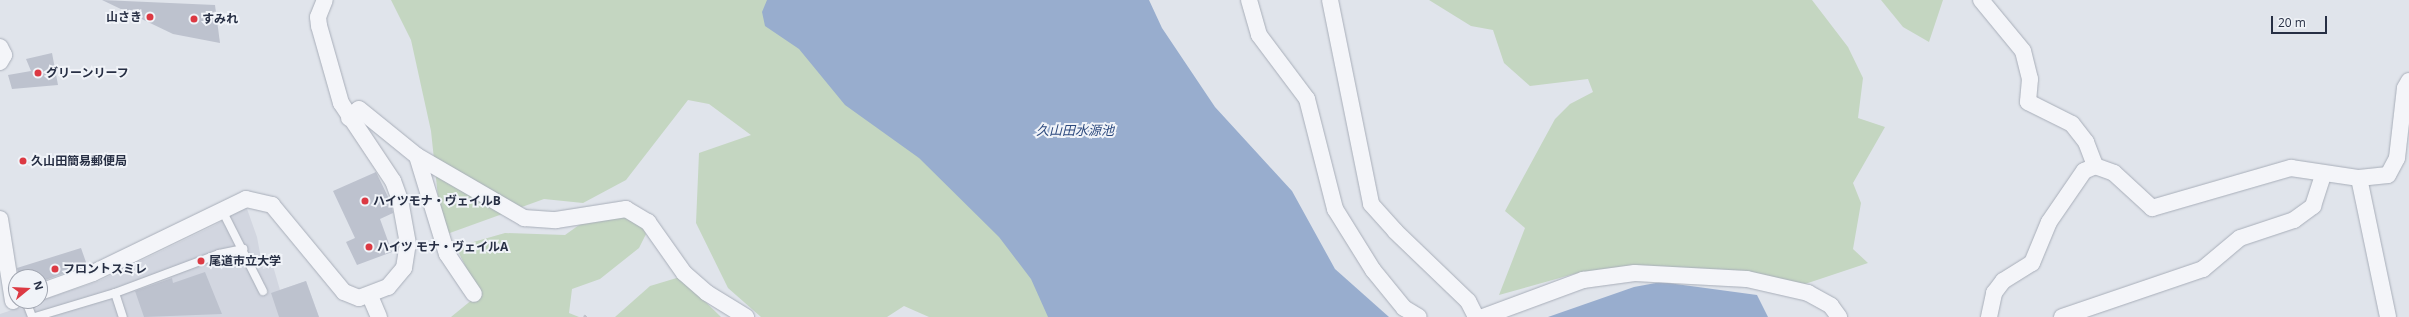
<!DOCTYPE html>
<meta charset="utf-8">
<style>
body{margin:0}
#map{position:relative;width:2409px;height:317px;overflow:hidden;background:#e0e4eb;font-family:"Open Sans","Noto Sans JP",sans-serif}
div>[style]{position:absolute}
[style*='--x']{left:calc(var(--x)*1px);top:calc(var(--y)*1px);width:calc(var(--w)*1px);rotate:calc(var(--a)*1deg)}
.built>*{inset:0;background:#d2d6e0}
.green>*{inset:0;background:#c4d6c1}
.water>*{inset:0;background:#98adce}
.building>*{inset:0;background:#bdc2ce}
.path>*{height:2.5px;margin-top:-1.25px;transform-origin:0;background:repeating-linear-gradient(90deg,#bfc2ca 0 3px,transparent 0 6px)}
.roads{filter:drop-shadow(0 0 1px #a8aeb9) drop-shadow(0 0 1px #a8aeb9)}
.service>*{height:8px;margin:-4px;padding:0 4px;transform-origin:4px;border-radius:4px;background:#f4f5f9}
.minor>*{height:16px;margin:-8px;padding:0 8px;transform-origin:8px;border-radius:8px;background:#f4f5f9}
.dots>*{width:11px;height:11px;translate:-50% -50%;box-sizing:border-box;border:2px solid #f0f3f8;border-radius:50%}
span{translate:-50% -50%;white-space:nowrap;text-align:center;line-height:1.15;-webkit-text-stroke:4px #f0f3f8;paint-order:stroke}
.poi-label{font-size:12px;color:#272f44;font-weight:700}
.right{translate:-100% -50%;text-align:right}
.left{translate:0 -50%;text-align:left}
.water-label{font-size:13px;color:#2c497d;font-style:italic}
.north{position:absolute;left:8px;top:269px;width:40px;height:40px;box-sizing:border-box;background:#f0f3f8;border:1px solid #a0a5b0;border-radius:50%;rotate:72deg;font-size:11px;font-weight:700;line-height:16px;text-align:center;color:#272f44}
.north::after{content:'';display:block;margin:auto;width:14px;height:18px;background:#dc3943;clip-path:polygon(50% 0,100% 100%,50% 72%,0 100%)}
.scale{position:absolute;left:2271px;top:16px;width:56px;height:18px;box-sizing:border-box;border:2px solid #272f44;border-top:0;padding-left:5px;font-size:12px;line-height:14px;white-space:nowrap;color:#272f44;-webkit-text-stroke:3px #f0f3f8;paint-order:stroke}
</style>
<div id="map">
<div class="built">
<div style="clip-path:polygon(246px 206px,257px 237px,263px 269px,273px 266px,280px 290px,306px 281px,319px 317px,0 317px,0 314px,99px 281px,215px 225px)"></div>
</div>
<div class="green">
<div style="clip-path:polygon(391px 0,900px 0,904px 116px,1069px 317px,929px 317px,904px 306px,887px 317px,761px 317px,728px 288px,696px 223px,699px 153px,751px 135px,709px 104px,688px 100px,626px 180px,583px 203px,544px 199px,447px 234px,438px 197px,431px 131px,411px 40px)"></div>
<div style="clip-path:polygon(1429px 0,1812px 0,1848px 47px,1863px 78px,1858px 118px,1885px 127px,1853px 183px,1861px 203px,1853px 249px,1868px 263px,1805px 284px,1725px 270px,1635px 265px,1574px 274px,1499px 295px,1525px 228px,1505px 211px,1555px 119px,1570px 104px,1593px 92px,1588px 79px,1530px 86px,1504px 63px,1493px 30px,1471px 26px)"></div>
<div style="clip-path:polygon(1881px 0,1943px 0,1929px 42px,1903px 27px)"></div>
<div style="clip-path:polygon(603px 208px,636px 214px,646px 234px,639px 248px,600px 279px,572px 289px,569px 313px,579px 317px,451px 317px,479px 294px,456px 247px,505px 233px,565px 235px)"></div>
<div style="clip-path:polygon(680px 277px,721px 317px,615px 317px,650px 286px)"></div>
</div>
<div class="water">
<div style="clip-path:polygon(767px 0,1149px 0,1162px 28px,1215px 107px,1292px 191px,1335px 269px,1389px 317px,1048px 317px,1031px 279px,999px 237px,919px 158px,845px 105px,799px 49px,765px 26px,762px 12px)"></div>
<div style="clip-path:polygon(1661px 282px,1757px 295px,1768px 317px,1548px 317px,1634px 287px)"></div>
</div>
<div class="building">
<div style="clip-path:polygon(102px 0,215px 5px,220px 43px,173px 34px)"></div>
<div style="clip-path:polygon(52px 53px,58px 85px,12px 89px,8px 75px,31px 71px,26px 59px)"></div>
<div style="clip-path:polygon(376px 172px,391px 203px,393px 213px,380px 219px,392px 252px,357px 265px,346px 242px,355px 238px,333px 191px)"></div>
<div style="clip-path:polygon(81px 248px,87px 265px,40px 282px,40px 277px,19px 277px,17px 268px)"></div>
<div style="clip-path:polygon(205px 272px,222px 314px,144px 317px,135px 291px,172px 278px,173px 283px)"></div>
<div style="clip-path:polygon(306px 281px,319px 317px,279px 317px,271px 293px)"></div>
</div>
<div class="path">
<div style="--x:584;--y:317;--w:3;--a:-45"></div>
</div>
<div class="roads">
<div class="service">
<div style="--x:222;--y:210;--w:91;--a:63.2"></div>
<div style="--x:115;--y:293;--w:25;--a:72"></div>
<div style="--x:26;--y:301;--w:17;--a:69"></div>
<div style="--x:35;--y:317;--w:84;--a:-16.7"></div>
<div style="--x:115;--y:293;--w:111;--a:-20.6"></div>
<div style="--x:219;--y:254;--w:25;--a:-12"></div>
</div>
<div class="minor">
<div style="--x:1249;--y:0;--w:36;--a:74"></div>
<div style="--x:1259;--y:35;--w:80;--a:53.1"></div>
<div style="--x:1307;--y:99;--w:114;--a:75.7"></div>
<div style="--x:1335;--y:209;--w:72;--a:58.1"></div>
<div style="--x:1373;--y:270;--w:49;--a:50.8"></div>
<div style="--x:1404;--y:308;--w:17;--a:31"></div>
<div style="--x:1330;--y:0;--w:208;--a:78.6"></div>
<div style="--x:1371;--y:204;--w:36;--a:48"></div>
<div style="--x:1395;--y:231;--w:101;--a:43.8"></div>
<div style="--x:1468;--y:301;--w:18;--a:63"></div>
<div style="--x:1981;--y:0;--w:66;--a:50.5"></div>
<div style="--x:2023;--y:51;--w:29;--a:76"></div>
<div style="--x:2030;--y:79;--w:23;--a:95"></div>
<div style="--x:2028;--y:102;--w:49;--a:26.6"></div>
<div style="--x:2072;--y:124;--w:23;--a:52"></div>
<div style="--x:2086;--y:142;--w:26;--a:69"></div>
<div style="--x:0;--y:47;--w:9;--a:63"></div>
<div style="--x:4;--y:55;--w:8;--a:120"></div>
<div style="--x:349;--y:118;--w:13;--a:-42"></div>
<div style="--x:359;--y:109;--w:75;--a:39"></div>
<div style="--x:417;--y:156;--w:102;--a:73"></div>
<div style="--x:447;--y:254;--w:48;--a:56"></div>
<div style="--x:417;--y:156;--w:124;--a:30.1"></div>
<div style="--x:524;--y:218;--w:32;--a:4"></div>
<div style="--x:556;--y:220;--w:71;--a:-8.9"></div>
<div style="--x:626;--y:209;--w:26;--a:31"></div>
<div style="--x:648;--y:222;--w:62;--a:54.8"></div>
<div style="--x:684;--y:273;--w:30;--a:41"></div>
<div style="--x:707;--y:293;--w:46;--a:31.6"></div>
<div style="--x:2359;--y:178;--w:29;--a:-6"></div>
<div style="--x:2388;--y:175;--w:19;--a:-62"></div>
<div style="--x:2397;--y:158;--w:70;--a:-83.5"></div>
<div style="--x:2405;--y:88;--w:8;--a:-60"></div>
<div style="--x:0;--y:219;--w:83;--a:81"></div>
<div style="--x:40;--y:292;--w:56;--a:-19.7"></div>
<div style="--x:93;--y:273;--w:170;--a:-25.8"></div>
<div style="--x:246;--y:199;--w:27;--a:13"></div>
<div style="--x:272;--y:205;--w:113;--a:50.4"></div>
<div style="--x:344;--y:292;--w:16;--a:22"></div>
<div style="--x:359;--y:298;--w:31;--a:-21"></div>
<div style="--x:388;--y:287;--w:25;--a:-50"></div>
<div style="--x:404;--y:268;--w:24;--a:-81"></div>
<div style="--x:408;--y:244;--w:45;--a:-100.3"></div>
<div style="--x:400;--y:200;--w:20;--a:-110"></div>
<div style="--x:393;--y:181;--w:94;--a:-123.7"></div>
<div style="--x:341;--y:103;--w:80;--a:-105.9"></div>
<div style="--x:319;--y:26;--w:9;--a:-96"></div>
<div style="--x:318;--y:17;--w:18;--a:-68"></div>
<div style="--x:370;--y:296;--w:23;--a:67"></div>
<div style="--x:1483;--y:317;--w:107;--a:-20.3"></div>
<div style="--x:1583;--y:280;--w:52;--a:-7.7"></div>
<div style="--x:1635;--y:273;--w:112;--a:3.1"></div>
<div style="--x:1747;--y:279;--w:63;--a:12.9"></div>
<div style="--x:1808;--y:293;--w:26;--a:29"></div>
<div style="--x:1831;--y:306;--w:14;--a:54"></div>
<div style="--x:1989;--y:317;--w:25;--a:-78"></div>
<div style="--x:1994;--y:293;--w:15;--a:-53"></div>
<div style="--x:2003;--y:281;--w:34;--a:-32"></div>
<div style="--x:2032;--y:263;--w:44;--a:-67.5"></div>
<div style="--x:2049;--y:222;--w:62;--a:-55.5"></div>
<div style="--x:2084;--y:171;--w:12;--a:-24"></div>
<div style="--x:2095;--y:166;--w:20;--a:20"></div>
<div style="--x:2114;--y:173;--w:52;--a:42.6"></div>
<div style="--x:2152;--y:208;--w:145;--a:-16.1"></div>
<div style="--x:2291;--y:168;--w:69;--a:8.4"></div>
<div style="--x:2359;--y:178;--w:142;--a:78.2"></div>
<div style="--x:2062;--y:317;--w:149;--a:-18.8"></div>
<div style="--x:2203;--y:269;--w:48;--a:-40"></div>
<div style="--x:2240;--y:238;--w:57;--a:-18.4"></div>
<div style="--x:2294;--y:220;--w:24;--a:-36"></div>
<div style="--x:2313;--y:206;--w:33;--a:-72"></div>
</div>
</div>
<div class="dots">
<div style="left:150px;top:17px;background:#dc3943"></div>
<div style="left:194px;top:19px;background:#dc3943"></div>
<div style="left:38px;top:73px;background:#dc3943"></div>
<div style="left:23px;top:161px;background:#dc3943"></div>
<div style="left:365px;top:201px;background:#dc3943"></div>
<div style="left:369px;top:247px;background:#dc3943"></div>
<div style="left:201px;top:261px;background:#dc3943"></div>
<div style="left:55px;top:269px;background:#dc3943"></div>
</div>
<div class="poi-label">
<span class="right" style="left:142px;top:17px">山さき</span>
<span class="left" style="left:202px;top:19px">すみれ</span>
<span class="left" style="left:46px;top:73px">グリーンリーフ</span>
<span class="left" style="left:31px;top:161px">久山田簡易郵便局</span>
<span class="left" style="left:373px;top:201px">ハイツモナ・ヴェイルB</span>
<span class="left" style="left:377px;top:247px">ハイツ モナ・ヴェイルA</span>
<span class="left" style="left:209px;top:261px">尾道市立大学</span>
<span class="left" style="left:63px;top:269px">フロントスミレ</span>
</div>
<div class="water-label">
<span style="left:1075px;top:130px">久山田水源池</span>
</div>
<div class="north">N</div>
<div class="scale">20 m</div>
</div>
